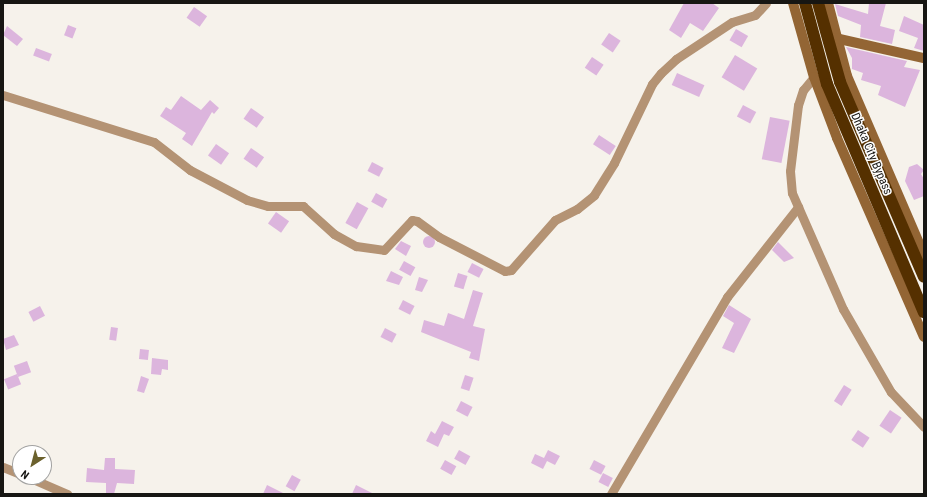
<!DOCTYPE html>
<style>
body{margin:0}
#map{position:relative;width:927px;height:497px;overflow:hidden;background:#f6f2eb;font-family:"Roboto Condensed",sans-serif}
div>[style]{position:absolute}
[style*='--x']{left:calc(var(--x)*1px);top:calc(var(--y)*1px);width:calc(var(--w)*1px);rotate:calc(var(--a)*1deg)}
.building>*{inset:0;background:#dcb5dd;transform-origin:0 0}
.round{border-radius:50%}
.street>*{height:9px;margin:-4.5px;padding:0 4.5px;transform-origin:4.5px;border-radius:4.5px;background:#b49374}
.secondary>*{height:10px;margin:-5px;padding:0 5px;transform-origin:5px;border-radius:5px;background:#936534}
.highway>*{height:12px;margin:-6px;padding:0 6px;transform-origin:6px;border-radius:6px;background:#553000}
span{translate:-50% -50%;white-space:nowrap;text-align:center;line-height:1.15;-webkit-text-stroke:3px #fff;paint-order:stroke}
.street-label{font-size:12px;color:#171613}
.frame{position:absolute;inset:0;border:4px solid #171613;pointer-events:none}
.north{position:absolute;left:12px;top:445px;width:40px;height:40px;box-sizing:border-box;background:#fff;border:1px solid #a2a2a1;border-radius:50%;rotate:216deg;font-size:11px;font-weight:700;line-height:16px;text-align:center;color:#171613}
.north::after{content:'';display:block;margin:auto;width:14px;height:18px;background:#6b612d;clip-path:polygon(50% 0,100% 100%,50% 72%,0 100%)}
</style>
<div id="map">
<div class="building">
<div style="clip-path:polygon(684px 3px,712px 3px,719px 8px,703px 31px,690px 23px,681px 38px,669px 30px)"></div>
<div style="clip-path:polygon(869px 3px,886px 3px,880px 26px,895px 30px,892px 44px,860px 37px,861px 25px,838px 16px,835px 4px,868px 14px)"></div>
<div style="left:194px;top:7px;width:16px;height:13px;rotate:35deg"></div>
<div style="clip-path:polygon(904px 16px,924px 25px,924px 51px,914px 48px,918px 38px,899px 31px)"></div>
<div style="left:68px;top:25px;width:9px;height:11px;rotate:21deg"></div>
<div style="clip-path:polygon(7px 26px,23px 39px,17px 46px,3px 35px)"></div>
<div style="left:736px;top:29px;width:14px;height:13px;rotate:30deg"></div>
<div style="left:609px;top:33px;width:14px;height:14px;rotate:34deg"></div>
<div style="clip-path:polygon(846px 47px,907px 61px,904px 67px,920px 70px,905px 107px,878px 95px,881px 86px,861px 80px,863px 73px,852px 69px,852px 58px)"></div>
<div style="left:36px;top:48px;width:17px;height:8px;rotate:21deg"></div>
<div style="left:735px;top:55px;width:26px;height:26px;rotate:31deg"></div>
<div style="left:592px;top:57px;width:14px;height:13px;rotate:34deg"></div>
<div style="left:677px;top:73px;width:30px;height:13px;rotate:24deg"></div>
<div style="clip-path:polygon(181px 96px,201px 110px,210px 100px,219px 108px,214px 114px,212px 112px,192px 146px,182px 139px,186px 133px,160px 116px,166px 107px,171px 110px)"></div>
<div style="left:743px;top:105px;width:15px;height:13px;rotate:28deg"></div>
<div style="left:251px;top:108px;width:16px;height:13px;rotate:35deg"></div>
<div style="left:770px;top:117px;width:20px;height:43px;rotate:11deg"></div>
<div style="left:599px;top:135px;width:20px;height:11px;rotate:33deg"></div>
<div style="left:216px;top:144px;width:16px;height:14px;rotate:35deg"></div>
<div style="left:251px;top:148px;width:16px;height:13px;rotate:35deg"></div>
<div style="left:372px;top:162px;width:13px;height:10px;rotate:27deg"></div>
<div style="clip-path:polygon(917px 164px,924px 170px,921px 174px,924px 179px,924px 196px,914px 200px,905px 181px,909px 167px)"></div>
<div style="left:376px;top:193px;width:13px;height:10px;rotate:29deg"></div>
<div style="left:357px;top:202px;width:13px;height:24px;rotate:29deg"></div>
<div style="left:276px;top:212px;width:16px;height:14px;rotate:35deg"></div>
<div class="round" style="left:423px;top:236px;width:12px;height:12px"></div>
<div style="clip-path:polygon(401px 241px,411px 246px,406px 256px,395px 249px)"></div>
<div style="clip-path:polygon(778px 242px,794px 258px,784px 262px,772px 250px)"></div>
<div style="left:404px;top:261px;width:13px;height:10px;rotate:29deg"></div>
<div style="left:472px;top:263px;width:13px;height:10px;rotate:27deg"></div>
<div style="clip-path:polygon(391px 271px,403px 277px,399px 285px,386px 281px)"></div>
<div style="left:458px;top:273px;width:10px;height:14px;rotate:17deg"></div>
<div style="clip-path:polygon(419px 277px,428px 280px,422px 292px,415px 290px)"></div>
<div style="clip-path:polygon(473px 290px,483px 293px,473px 326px,485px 329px,479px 361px,469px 358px,471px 352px,421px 332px,424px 320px,444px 326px,448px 313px,464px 319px)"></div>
<div style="left:403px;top:300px;width:13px;height:10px;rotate:27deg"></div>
<div style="clip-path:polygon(729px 305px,751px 319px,734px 353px,722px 348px,734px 323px,723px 316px)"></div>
<div style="left:40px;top:306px;width:11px;height:13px;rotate:63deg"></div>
<div style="left:111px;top:327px;width:7px;height:13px;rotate:8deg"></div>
<div style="left:385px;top:328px;width:13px;height:10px;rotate:27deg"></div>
<div style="clip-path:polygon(14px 335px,19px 345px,6px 350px,3px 339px)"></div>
<div style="left:140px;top:349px;width:9px;height:10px;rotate:6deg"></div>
<div style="clip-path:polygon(152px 358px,168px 360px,168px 370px,162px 369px,161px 375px,151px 374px)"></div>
<div style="left:27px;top:361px;width:12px;height:14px;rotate:70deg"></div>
<div style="left:17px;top:374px;width:11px;height:14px;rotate:68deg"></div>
<div style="left:465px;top:375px;width:9px;height:14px;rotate:18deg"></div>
<div style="clip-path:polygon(141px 376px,149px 379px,144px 393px,137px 391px)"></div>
<div style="left:844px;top:385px;width:9px;height:19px;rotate:32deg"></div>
<div style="left:461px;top:401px;width:13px;height:11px;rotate:27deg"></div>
<div style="left:890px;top:410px;width:14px;height:19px;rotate:34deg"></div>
<div style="clip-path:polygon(442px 421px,454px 427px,449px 436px,444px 434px,438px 447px,426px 441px,431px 431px,435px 434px)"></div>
<div style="left:858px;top:430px;width:14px;height:12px;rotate:34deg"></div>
<div style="left:459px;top:450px;width:13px;height:10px;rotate:29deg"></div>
<div style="clip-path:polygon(548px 450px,560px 456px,555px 465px,547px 461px,543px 469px,531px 463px,535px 454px,544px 458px)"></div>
<div style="clip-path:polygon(105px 458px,115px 458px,115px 469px,135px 470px,134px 484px,117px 483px,114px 494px,106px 493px,106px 483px,86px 482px,87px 468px,104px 470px)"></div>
<div style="left:445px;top:460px;width:13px;height:10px;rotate:29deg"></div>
<div style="left:594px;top:460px;width:13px;height:10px;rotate:27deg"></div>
<div style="left:603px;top:473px;width:11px;height:10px;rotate:27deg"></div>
<div style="left:292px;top:475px;width:10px;height:13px;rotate:29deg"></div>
<div style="clip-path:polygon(267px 485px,285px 494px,263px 494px)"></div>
<div style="clip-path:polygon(356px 485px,374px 494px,352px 494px)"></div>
</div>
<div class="street">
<div style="--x:814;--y:77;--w:17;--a:130"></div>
<div style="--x:803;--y:90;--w:16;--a:108"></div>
<div style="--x:798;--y:105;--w:66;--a:96.9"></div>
<div style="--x:790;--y:171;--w:22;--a:85"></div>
<div style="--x:792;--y:193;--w:127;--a:66.3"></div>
<div style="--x:843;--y:309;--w:96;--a:60"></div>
<div style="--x:891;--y:392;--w:48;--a:46.7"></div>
<div style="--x:3;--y:95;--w:158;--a:17.3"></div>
<div style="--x:154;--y:142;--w:46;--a:37.9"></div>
<div style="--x:190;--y:170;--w:64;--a:27.8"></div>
<div style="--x:247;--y:200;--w:22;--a:16"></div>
<div style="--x:268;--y:206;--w:35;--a:0"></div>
<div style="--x:303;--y:206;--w:42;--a:42.1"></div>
<div style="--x:334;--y:234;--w:25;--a:29"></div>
<div style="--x:356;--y:246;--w:28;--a:8"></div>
<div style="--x:384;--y:250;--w:41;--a:-47"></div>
<div style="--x:412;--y:220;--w:5;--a:11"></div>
<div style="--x:417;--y:221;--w:27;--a:36"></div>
<div style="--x:439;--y:237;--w:74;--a:27.3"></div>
<div style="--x:505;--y:271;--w:6;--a:-9"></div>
<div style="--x:511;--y:270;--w:67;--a:-48.7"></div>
<div style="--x:555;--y:220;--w:25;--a:-27"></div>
<div style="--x:577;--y:209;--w:22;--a:-39"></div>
<div style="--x:594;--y:195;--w:38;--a:-58"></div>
<div style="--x:614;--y:163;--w:88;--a:-64.3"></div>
<div style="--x:652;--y:84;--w:14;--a:-51"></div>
<div style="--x:661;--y:73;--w:21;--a:-43"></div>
<div style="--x:676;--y:59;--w:67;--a:-33.5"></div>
<div style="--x:732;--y:22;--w:24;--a:-17"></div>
<div style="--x:755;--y:15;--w:16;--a:-47"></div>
<div style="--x:3;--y:467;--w:18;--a:22"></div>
<div style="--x:28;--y:477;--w:43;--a:23.6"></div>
<div style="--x:611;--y:494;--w:229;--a:-59.5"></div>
<div style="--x:727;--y:297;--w:115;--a:-51.7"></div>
</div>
<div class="secondary">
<div style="--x:793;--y:3;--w:77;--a:74.2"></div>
<div style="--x:814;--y:77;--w:65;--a:69.3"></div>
<div style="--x:837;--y:138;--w:217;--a:66.4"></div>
<div style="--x:828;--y:3;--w:75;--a:75.4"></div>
<div style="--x:847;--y:76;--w:195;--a:66.7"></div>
<div style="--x:835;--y:38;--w:91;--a:12.7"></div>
</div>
<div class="highway">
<div style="--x:805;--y:3;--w:84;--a:74.8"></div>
<div style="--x:827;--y:84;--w:248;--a:67"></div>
<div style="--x:818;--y:3;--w:82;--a:74.4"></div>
<div style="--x:840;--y:82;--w:212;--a:66.7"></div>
</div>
<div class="street-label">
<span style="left:871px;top:154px;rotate:67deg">Dhaka City Bypass</span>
</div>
<div class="frame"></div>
<div class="north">N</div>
</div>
